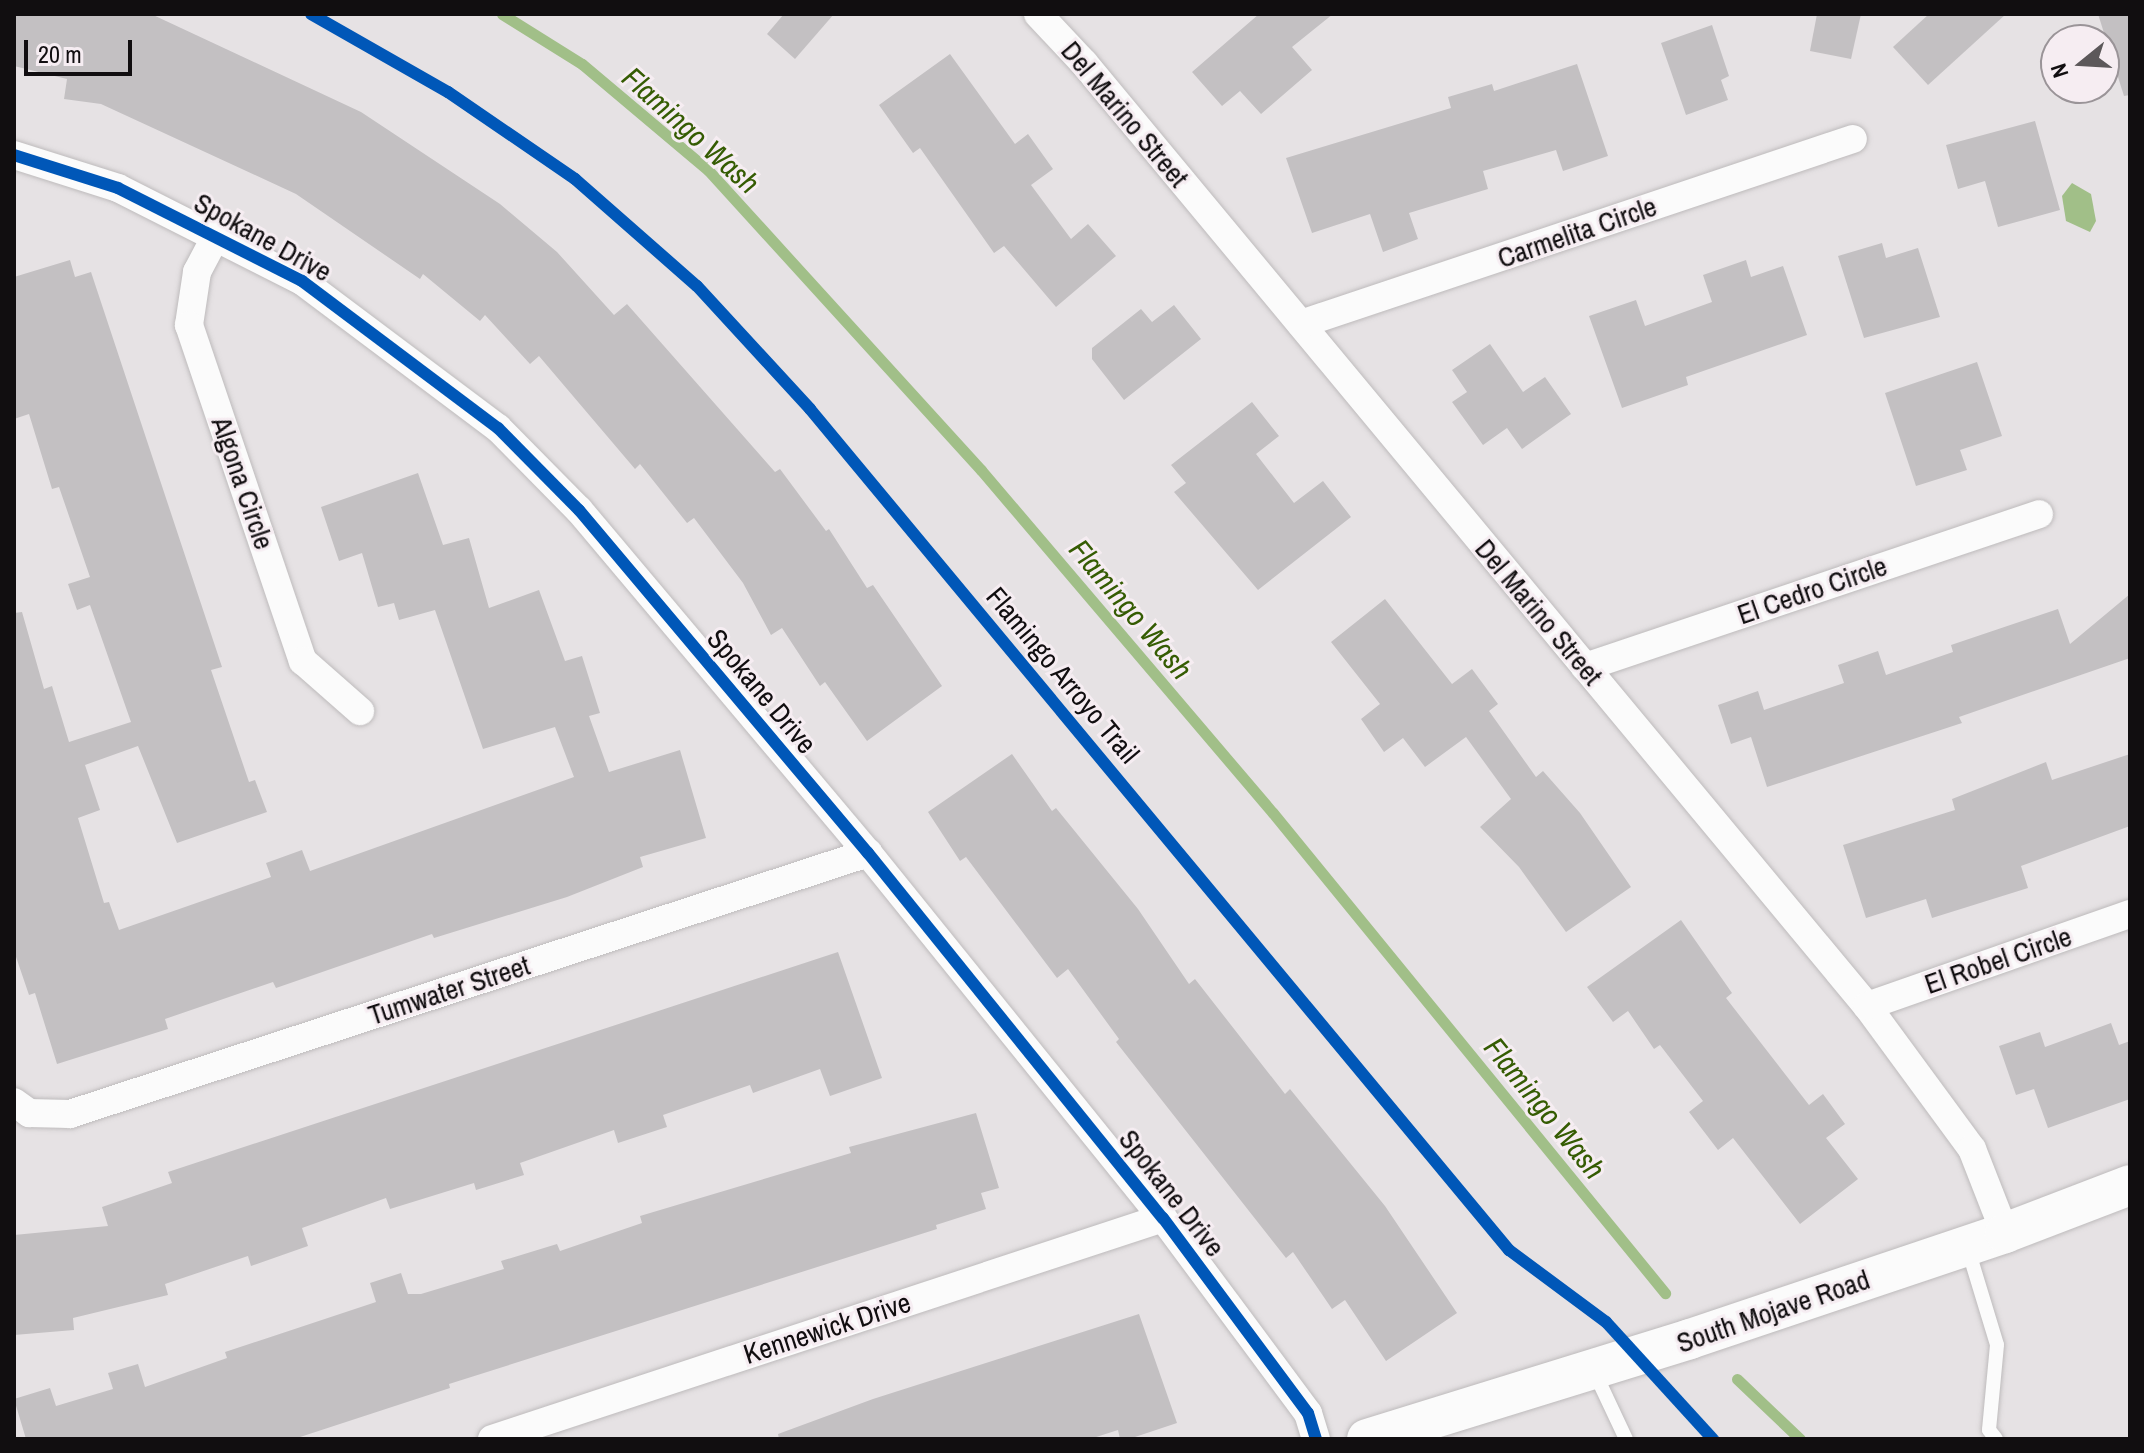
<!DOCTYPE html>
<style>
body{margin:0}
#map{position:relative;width:2144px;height:1453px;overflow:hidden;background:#e6e2e4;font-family:"Archivo Narrow",sans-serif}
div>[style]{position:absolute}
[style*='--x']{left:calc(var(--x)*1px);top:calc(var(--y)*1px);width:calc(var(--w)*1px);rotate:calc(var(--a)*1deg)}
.water>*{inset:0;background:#a1bf88}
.stream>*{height:11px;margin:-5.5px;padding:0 5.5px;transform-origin:5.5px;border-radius:5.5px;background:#a1bf88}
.building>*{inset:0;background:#c3c0c2}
.roads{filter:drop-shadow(0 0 2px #bebbbc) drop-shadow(0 0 2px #bebbbc)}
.lane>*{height:14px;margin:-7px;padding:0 7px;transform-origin:7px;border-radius:7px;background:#fbfbfb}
.street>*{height:28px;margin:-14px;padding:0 14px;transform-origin:14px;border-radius:14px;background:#fbfbfb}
.secondary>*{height:40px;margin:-20px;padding:0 20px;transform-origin:20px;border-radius:20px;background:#fbfbfb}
.cycleway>*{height:12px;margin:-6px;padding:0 6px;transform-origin:6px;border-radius:6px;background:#0057b8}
span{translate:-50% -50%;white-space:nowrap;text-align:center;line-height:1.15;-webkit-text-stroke:6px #f6edf2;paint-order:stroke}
.street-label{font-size:28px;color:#110e10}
.water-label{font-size:30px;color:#355c03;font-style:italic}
.frame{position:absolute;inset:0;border:16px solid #110e10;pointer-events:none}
.north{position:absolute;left:2040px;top:24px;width:80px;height:80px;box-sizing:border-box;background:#f6edf2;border:2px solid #9a9498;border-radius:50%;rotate:252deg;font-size:22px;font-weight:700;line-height:32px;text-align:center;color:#110e10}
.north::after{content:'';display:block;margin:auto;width:28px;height:36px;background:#5c585a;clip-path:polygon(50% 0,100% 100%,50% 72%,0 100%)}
.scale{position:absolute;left:24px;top:40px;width:108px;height:36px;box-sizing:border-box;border:4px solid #110e10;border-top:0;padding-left:10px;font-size:24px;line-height:28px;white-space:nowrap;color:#110e10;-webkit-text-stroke:6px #f6edf2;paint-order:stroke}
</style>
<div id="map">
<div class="water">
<div style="clip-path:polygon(2072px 183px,2091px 194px,2096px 221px,2090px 232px,2066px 221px,2062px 196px)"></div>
</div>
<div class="stream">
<div style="--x:502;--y:14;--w:94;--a:32"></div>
<div style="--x:582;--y:64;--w:165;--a:40.1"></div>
<div style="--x:708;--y:170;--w:406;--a:47.7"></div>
<div style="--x:981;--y:470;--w:450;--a:49.6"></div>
<div style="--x:1273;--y:813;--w:620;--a:50.76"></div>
<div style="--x:1737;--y:1379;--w:87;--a:43.6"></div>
</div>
<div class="building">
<div style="clip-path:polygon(14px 14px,151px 14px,361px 112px,500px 204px,557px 252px,614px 315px,627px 304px,775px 472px,780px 469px,826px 531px,829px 529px,867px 588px,873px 585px,942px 686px,867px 741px,825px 682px,820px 686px,782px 628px,771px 635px,743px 583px,694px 518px,687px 523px,640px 464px,635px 469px,539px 356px,530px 364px,485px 315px,480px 321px,423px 274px,420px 279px,296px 194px,101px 104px,64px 99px,67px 79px,14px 66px)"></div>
<div style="clip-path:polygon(784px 14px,834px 14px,795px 59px,767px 34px)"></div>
<div style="clip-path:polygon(1259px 14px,1333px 14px,1292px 47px,1312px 70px,1261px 114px,1240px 91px,1222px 106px,1192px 72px)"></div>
<div style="clip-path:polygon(1817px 14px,1861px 14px,1851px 59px,1810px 51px)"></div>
<div style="clip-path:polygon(1929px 14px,2006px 14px,1928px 85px,1893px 47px)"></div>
<div style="clip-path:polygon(2098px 14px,2130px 14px,2130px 95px,2124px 96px)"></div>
<div style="clip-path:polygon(1712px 25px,1729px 76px,1721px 80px,1728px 100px,1686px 115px,1661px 43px)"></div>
<div style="clip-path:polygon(950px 54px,1015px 144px,1028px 134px,1053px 169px,1031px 185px,1071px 239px,1088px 224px,1116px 256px,1056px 307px,1004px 246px,994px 253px,920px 148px,913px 153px,879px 105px)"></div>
<div style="clip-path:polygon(1577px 64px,1608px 156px,1563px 171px,1556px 150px,1483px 171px,1488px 189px,1409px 213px,1418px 239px,1383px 252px,1370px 214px,1312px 233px,1286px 158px,1451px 108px,1448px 97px,1492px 84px,1494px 91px)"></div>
<div style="clip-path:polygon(2035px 121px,2060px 210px,1998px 227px,1985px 181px,1958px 189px,1946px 145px)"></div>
<div style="clip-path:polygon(1882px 243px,1886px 258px,1918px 248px,1940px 317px,1864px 338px,1838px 256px)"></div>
<div style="clip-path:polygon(70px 260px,75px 277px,91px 272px,222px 667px,211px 670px,249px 782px,255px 780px,267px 812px,177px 843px,138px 746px,85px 765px,100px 810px,78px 818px,104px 903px,109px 902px,119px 930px,271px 877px,266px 863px,302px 850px,310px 871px,574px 777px,555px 727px,483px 749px,435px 610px,399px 620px,394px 603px,378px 607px,362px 553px,339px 561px,321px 507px,418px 473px,443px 545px,469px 538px,489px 608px,539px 590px,565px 661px,582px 656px,600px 713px,589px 716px,609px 772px,680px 750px,706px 838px,640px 857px,643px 867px,567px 897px,434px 938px,432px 934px,276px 988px,273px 982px,165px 1019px,168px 1029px,57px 1064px,35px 993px,29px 995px,14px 951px,14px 613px,22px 612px,44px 689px,52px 686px,69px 742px,131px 722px,90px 605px,77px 610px,68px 584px,90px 577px,59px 487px,52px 489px,29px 414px,14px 419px,14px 277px)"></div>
<div style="clip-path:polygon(1746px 260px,1751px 277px,1783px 266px,1807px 335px,1686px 377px,1688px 385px,1622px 408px,1589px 316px,1636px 300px,1645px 326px,1712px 302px,1703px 275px)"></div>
<div style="clip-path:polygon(1174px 305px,1201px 339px,1124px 400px,1092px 359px,1092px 348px,1141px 309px,1152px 322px)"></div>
<div style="clip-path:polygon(1490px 344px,1523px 392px,1545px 377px,1571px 414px,1522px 449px,1507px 428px,1483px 445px,1452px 402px,1467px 392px,1452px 370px)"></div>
<div style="clip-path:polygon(1977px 362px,2002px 436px,1960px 450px,1967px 470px,1916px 486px,1885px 393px)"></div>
<div style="clip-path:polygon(1252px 402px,1279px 436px,1256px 454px,1294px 503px,1323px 481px,1351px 517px,1258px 590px,1174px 492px,1186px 483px,1171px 465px)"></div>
<div style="clip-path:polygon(2130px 594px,2130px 658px,1959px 717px,1962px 723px,1767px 787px,1751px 737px,1731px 744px,1718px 705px,1758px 691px,1764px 710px,1844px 683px,1838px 665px,1878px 651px,1886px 675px,1953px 652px,1951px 645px,2058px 609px,2070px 644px)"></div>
<div style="clip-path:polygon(1385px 599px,1452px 684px,1472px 669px,1498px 704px,1489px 711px,1536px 777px,1543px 771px,1580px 813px,1631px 887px,1566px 932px,1519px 867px,1480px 827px,1511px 799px,1466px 737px,1425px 767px,1403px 738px,1384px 752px,1361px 719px,1380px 704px,1331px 642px)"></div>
<div style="clip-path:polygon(1012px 754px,1052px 811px,1056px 808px,1138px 909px,1189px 984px,1195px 979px,1285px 1094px,1290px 1089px,1385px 1206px,1457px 1313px,1386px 1361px,1345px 1300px,1332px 1309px,1293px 1252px,1286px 1258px,1116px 1042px,1119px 1039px,1068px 969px,1057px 978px,966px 857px,960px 861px,928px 812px)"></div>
<div style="clip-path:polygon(2130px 754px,2130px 826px,2021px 866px,2028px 888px,1932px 918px,1926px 899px,1866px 918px,1843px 845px,1955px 810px,1952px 799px,2046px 762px,2052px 780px)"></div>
<div style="clip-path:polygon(1681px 920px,1732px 993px,1726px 998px,1809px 1105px,1823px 1094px,1845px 1124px,1826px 1138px,1858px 1179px,1800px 1224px,1733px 1138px,1718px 1150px,1689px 1112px,1703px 1101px,1660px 1045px,1654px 1049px,1628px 1011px,1613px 1022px,1587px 987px)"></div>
<div style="clip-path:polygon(838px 952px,882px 1078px,830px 1096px,820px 1069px,753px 1093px,750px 1085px,663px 1115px,667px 1127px,618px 1143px,614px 1130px,520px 1163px,524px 1175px,476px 1190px,474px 1183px,390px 1209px,386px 1198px,302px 1228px,308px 1246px,251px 1266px,248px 1256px,165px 1284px,168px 1295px,73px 1318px,74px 1330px,14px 1335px,14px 1235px,108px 1226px,102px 1207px,172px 1183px,168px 1172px)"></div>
<div style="clip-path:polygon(2111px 1023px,2119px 1045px,2130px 1041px,2130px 1099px,2048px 1128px,2034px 1089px,2016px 1095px,1999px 1046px,2040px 1032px,2045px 1047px)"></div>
<div style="clip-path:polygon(976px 1113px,999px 1188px,981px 1193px,986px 1209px,936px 1225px,937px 1229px,449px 1384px,450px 1388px,294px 1439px,26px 1439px,14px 1399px,50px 1388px,56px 1406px,113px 1389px,108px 1373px,138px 1364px,145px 1387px,227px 1358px,225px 1352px,376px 1302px,370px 1283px,401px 1273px,408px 1294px,421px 1294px,504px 1269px,501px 1261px,557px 1244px,560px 1251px,642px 1223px,640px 1216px,851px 1153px,849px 1147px)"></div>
<div style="clip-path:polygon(1139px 1314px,1177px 1423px,1129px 1439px,1120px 1439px,1118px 1430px,1090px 1439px,779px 1439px,778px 1434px,873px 1399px)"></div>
</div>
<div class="roads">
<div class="lane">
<div style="--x:1967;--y:1246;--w:103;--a:73.1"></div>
<div style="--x:1997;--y:1345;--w:85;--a:95.4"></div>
<div style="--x:1989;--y:1430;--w:11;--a:52"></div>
<div style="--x:1594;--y:1371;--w:75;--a:64.8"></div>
</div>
<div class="street">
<div style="--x:1038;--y:14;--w:67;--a:46.8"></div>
<div style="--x:1084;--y:63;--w:1226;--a:50.3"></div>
<div style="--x:1867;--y:1006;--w:177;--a:53.7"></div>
<div style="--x:1972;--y:1149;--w:90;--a:68.6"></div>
<div style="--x:14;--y:155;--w:109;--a:17.6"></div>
<div style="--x:118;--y:188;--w:206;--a:26.8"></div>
<div style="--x:302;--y:281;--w:245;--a:36.9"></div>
<div style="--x:498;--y:428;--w:115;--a:45.4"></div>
<div style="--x:579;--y:510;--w:449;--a:49.9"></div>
<div style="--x:868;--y:853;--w:469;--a:51.1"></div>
<div style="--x:1163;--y:1218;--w:243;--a:53.4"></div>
<div style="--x:1308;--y:1413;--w:27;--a:73"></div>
<div style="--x:217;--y:234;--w:43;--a:117.8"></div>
<div style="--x:197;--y:272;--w:54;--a:98.6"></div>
<div style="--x:189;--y:325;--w:355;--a:71.3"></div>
<div style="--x:303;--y:661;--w:76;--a:41.3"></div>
<div style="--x:1301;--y:324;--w:582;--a:-18.53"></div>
<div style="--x:1585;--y:667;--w:479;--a:-18.6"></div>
<div style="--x:1867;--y:1006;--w:279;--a:-19.3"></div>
<div style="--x:14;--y:1102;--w:19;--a:36"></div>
<div style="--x:29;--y:1113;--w:41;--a:1.4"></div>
<div style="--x:70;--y:1114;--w:840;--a:-18.11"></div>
<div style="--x:492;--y:1439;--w:706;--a:-18.23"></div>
</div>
<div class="secondary">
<div style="--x:1367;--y:1439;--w:338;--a:-17.2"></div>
<div style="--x:1690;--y:1339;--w:332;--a:-18.6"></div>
<div style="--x:2005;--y:1233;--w:134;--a:-21"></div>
</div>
</div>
<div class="cycleway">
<div style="--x:311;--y:14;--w:158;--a:29.7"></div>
<div style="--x:448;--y:92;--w:154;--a:34.4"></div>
<div style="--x:575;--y:179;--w:162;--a:41.3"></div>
<div style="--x:697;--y:286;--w:167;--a:47.4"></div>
<div style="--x:810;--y:409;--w:1094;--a:50.27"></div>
<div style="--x:1509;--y:1250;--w:121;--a:36.6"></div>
<div style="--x:1606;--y:1322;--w:159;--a:47.6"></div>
<div style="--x:14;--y:155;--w:109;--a:17.6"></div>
<div style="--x:118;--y:188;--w:206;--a:26.8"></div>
<div style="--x:302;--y:281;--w:245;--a:36.9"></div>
<div style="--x:498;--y:428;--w:115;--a:45.4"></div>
<div style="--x:579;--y:510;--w:449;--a:49.9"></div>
<div style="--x:868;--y:853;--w:469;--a:51.1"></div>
<div style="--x:1163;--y:1218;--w:243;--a:53.4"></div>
<div style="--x:1308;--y:1413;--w:27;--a:73"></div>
</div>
<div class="street-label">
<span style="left:1125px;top:114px;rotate:50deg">Del Marino Street</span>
<span style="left:1577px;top:232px;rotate:-19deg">Carmelita Circle</span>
<span style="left:263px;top:237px;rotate:29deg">Spokane Drive</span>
<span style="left:243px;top:483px;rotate:71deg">Algona Circle</span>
<span style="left:1812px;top:590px;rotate:-19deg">El Cedro Circle</span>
<span style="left:1539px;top:612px;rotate:50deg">Del Marino Street</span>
<span style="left:1063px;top:675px;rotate:50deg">Flamingo Arroyo Trail</span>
<span style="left:762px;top:691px;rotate:50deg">Spokane Drive</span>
<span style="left:1998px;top:960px;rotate:-19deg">El Robel Circle</span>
<span style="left:449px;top:990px;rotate:-18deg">Tumwater Street</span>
<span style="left:1172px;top:1193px;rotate:52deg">Spokane Drive</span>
<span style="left:1773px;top:1311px;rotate:-19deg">South Mojave Road</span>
<span style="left:827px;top:1328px;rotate:-18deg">Kennewick Drive</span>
</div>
<div class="water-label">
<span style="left:691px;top:130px;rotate:42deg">Flamingo Wash</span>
<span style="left:1131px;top:609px;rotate:50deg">Flamingo Wash</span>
<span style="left:1545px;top:1108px;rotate:51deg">Flamingo Wash</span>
</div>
<div class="frame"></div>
<div class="north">N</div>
<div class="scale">20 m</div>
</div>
